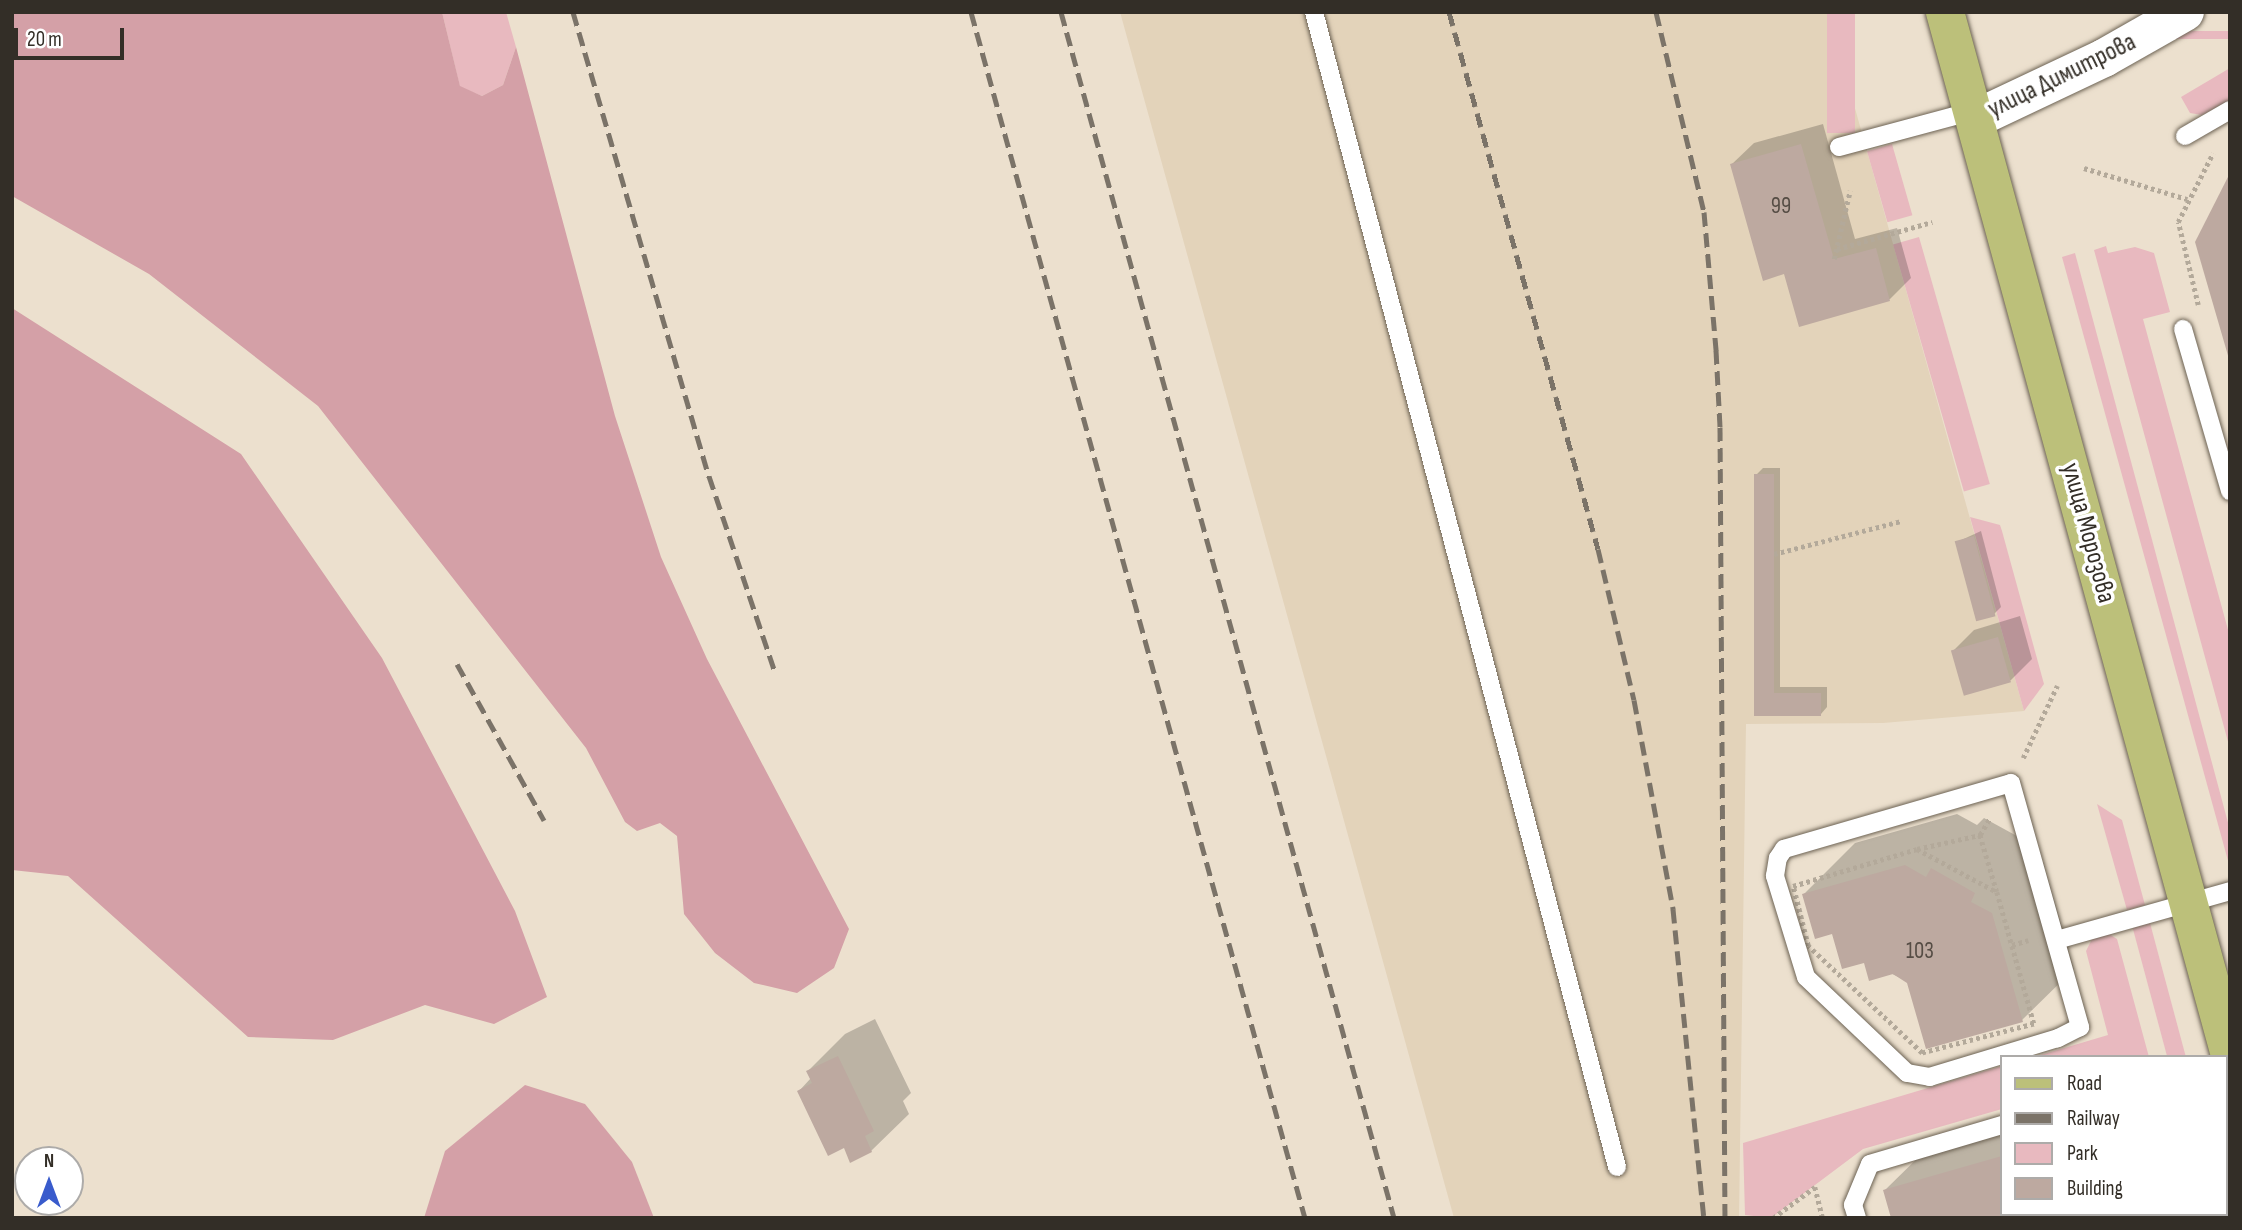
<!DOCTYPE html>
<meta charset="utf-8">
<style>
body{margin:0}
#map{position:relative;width:2242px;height:1230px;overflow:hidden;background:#ece0ce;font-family:"Sofia Sans Condensed",sans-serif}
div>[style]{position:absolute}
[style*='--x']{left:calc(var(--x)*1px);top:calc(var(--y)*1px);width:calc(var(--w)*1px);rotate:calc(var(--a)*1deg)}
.built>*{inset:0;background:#e3d3ba}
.green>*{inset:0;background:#e8b9bf;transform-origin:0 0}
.forest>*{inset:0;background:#d4a0a7}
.shadow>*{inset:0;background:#0003}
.building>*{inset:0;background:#bda9a0;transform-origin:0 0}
.path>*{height:4.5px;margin-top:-2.25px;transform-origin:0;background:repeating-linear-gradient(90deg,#b3a99a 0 3.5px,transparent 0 7px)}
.roads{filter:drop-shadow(0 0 2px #6c6253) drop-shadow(0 0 2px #6c6253)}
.lane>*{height:18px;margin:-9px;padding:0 9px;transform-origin:9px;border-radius:9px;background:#fff}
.secondary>*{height:38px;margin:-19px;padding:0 19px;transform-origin:19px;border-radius:19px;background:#fff}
.primary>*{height:38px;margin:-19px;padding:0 19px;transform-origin:19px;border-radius:19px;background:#bcc07a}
.rail>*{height:5px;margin-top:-2.5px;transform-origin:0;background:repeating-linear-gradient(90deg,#7b7368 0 14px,transparent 0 21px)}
span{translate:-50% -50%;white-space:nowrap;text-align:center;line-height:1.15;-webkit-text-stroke:7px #fff;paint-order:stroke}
.number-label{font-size:23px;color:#564d45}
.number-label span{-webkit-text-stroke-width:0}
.street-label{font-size:26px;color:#332e27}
.frame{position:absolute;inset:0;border:14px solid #332e27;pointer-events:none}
.legend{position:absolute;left:2000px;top:1055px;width:228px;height:161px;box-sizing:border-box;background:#fff;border:2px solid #adaba9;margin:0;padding:9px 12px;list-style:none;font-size:21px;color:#332e27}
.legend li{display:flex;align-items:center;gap:14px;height:35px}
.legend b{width:35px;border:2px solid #adaba9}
.north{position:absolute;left:14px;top:1146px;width:70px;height:70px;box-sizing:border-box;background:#fff;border:2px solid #adaba9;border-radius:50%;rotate:0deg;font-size:19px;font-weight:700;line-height:28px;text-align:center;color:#332e27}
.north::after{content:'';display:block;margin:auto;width:24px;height:32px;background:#395bcc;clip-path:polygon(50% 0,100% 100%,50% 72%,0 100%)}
.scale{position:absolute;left:14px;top:28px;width:110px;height:32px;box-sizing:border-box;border:4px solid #332e27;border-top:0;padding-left:9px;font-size:21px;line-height:24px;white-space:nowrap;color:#332e27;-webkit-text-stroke:5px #fff;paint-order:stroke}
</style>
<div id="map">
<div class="built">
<div style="clip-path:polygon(1120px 12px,1828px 12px,2024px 711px,1883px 723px,1746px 724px,1739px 1218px,1454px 1218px)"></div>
</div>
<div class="green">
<div style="clip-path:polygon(442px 12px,506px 12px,516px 47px,503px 85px,482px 96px,460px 87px)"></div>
<div style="left:1827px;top:12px;width:28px;height:121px"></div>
<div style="left:2230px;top:31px;width:8px;height:106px;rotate:90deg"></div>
<div style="clip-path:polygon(2230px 68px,2230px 100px,2202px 115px,2190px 113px,2181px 97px)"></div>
<div style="left:1892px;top:144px;width:74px;height:26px;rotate:74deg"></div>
<div style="left:1919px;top:237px;width:257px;height:27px;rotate:74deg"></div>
<div style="clip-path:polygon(2106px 246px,2108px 253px,2135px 247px,2154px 253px,2170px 312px,2143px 319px,2230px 637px,2230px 749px,2094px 250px)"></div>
<div style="clip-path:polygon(2075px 253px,2230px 830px,2230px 868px,2062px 257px)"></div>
<div style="clip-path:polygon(1970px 517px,2000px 525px,2002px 531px,2044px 684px,2024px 711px)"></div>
<div style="clip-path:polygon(2097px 804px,2122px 820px,2145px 905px,2127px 910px)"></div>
<div style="left:2150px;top:923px;width:139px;height:18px;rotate:75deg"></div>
<div style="clip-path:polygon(2109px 934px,2117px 939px,2149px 1057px,2034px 1057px,2108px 1035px,2086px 951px,2092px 939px)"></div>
<div style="clip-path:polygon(2002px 1066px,2002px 1109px,1863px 1149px,1771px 1218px,1745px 1215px,1743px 1143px)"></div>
</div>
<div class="forest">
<div style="clip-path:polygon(12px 12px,442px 12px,460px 86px,482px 96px,503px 85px,516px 47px,615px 416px,661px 557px,707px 659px,849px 929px,834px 968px,797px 993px,754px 983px,715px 953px,684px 914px,677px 836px,660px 823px,637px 831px,625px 822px,586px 748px,318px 406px,149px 274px,12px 196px)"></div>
<div style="clip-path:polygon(12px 308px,241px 454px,382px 658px,515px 911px,547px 997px,494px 1024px,425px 1005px,333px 1040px,248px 1037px,68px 876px,12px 870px)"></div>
<div style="clip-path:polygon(525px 1085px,585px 1104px,632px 1162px,654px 1218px,424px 1218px,445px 1151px)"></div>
</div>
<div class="shadow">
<div style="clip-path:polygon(1823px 124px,1855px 239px,1897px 228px,1911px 278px,1890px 299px,1801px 325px,1786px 272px,1732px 164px,1754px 143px)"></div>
<div style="clip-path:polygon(1763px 468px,1780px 468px,1780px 687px,1827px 687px,1827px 707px,1821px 714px,1756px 714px,1756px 475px)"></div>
<div style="clip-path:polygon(1981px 531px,2001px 607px,1994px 614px,1957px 542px)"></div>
<div style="clip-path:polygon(2020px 616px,2032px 659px,2011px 680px,1965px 694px,1953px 651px,1974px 630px)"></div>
<div style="clip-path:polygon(1957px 814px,1977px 825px,1984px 818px,2026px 841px,2021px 850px,2043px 862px,2074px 969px,2022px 1020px,1909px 982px,1865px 961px,1834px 932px,1804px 894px,1855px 843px)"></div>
<div style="clip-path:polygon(875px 1019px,911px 1093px,903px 1101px,909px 1114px,871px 1151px,845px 1146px,799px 1091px,811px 1078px,808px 1071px,845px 1034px)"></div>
<div style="clip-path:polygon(2002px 1120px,2002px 1214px,2112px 1218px,1893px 1218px,1885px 1190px,1937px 1139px)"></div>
</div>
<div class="building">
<div style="clip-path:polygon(1801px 144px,1834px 259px,1876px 248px,1890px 301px,1799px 327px,1784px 274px,1763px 281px,1730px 164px)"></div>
<div style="clip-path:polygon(2230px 173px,2230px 359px,2229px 359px,2195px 242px)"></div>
<div style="clip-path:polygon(1754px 474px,1774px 474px,1774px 693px,1821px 693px,1821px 716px,1754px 716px)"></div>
<div style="left:1974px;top:536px;width:83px;height:20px;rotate:75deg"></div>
<div style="left:1998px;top:637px;width:47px;height:49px;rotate:74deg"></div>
<div style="clip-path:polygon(1905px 865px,1926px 877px,1931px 868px,1975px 893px,1971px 902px,1992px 913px,2023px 1022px,1926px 1049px,1907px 983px,1893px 974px,1869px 981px,1864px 963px,1842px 969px,1832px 934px,1815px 939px,1802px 894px)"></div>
<div style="clip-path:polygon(838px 1056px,874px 1131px,865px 1136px,872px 1152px,850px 1163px,844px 1148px,828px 1156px,797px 1091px,812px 1083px,806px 1071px)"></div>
<div style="clip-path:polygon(2002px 1156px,2002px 1214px,2046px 1218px,1891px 1218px,1883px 1190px)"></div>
</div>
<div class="path">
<div style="--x:2084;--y:168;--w:108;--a:16.8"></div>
<div style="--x:1837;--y:249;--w:99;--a:-15.9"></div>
<div style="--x:1834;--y:259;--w:70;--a:-76.8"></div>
<div style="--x:2198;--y:305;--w:85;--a:-103.5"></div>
<div style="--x:2178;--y:222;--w:77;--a:-63.1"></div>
<div style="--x:1774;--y:554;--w:132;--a:-14.5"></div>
<div style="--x:2023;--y:758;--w:80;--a:-64.7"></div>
<div style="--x:1980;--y:835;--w:20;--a:-60"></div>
<div style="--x:1917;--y:849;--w:91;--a:28.3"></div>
<div style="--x:1997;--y:892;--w:137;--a:74.3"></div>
<div style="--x:2034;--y:1024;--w:116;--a:165.5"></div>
<div style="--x:1922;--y:1053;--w:156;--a:-136.8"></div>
<div style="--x:1808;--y:946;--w:62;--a:-104"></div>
<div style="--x:1793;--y:886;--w:129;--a:-16.6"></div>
<div style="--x:1917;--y:849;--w:65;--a:-12.5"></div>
<div style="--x:1980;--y:835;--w:59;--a:73.4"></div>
<div style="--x:2012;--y:945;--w:17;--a:-17"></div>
<div style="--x:2055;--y:1214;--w:4;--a:76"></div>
<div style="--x:1773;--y:1218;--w:52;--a:-36.4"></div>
<div style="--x:1815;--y:1187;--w:32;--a:76"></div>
</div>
<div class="roads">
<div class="lane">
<div style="--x:1314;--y:12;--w:1194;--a:75.3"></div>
<div style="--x:2185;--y:136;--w:52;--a:-30"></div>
<div style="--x:1839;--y:147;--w:139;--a:-15"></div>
<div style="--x:2183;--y:329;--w:169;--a:73.8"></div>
<div style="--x:2011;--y:783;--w:254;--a:74.2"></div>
<div style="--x:2080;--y:1027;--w:25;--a:153"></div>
<div style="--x:2058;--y:1038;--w:134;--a:163.1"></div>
<div style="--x:1930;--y:1077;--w:23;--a:-170"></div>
<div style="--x:1907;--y:1073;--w:139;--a:-136.5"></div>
<div style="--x:1806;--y:977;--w:106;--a:-107.1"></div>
<div style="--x:1775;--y:876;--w:18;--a:-81"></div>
<div style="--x:1778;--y:858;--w:11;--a:-56"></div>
<div style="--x:1784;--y:849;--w:236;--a:-16.2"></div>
<div style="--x:2057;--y:940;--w:180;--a:-15.8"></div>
<div style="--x:2226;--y:1142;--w:4;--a:-14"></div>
<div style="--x:2131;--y:1214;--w:4;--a:76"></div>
<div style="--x:1857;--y:1218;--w:14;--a:-107"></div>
<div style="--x:1853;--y:1205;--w:44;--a:-67.5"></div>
<div style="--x:1870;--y:1164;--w:138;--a:-16.5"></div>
</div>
<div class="secondary">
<div style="--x:1975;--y:119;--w:143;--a:-25.3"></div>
<div style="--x:2104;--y:58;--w:93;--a:-29.6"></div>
</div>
<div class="primary">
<div style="--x:1945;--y:12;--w:1081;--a:74.72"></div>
</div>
</div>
<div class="rail">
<div style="--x:573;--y:12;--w:484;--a:73.7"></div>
<div style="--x:709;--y:476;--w:204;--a:71.4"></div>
<div style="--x:971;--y:12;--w:1251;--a:74.52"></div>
<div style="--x:1061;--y:12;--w:1251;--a:74.56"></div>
<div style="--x:1449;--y:12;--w:557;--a:74.49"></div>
<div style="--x:1598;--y:549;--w:155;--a:76.6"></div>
<div style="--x:1634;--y:700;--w:213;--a:79.4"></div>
<div style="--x:1673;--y:909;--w:311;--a:84.3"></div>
<div style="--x:1656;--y:12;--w:206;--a:76.5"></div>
<div style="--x:1704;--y:212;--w:139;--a:85"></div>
<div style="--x:1716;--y:350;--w:77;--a:87"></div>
<div style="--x:1720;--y:427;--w:791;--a:89.64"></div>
<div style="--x:457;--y:664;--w:179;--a:60.9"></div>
</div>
<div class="number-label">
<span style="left:1781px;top:206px">99</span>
<span style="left:1920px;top:951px">103</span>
</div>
<div class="street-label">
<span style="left:2062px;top:76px;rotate:-26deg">улица Димитрова</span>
<span style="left:2088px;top:533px;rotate:75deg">улица Морозова</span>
</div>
<div class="frame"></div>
<ul class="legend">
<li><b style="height:9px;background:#bcc07a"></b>Road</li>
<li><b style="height:9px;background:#7b7368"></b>Railway</li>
<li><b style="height:19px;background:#e8b9bf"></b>Park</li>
<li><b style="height:19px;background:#bda9a0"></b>Building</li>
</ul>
<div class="north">N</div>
<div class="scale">20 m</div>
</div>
